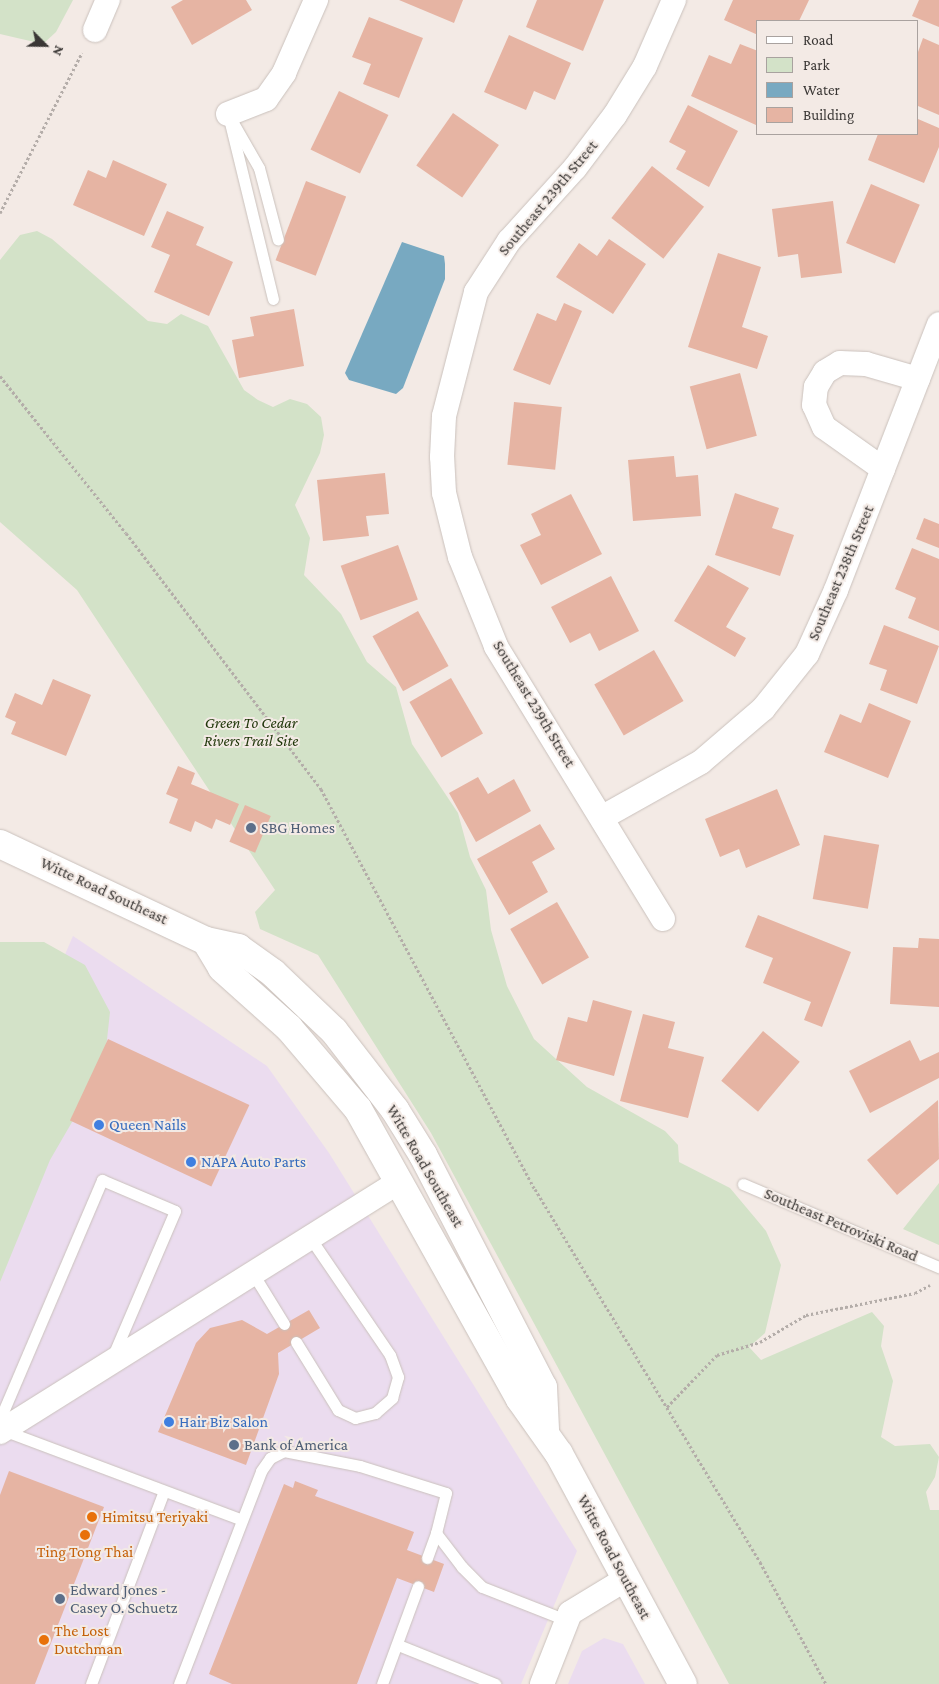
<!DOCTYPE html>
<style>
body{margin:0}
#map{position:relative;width:939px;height:1684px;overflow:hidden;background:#f3eae5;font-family:"Crimson Pro",serif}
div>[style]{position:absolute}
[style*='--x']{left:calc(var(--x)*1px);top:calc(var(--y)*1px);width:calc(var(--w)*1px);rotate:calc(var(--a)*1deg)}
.commercial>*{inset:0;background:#ebdcef}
.green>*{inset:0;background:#d3e2c8}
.water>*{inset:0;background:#78a9c1}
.building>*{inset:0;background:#e6b4a3;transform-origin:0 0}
.path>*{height:3px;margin-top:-1.5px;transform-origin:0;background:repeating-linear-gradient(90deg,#b4ada9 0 2.5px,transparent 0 5px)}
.roads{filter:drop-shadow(0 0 1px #cac1bc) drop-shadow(0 0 1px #cac1bc)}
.service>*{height:11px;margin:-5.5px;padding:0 5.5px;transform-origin:5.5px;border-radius:5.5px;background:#fff}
.minor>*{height:24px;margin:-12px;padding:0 12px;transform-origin:12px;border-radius:12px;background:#fff}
.tertiary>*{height:28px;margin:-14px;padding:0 14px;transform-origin:14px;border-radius:14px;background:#fff}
.dots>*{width:14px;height:14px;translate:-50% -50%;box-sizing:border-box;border:2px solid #f3eae5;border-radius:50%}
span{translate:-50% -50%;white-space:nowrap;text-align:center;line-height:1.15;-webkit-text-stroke:4px #f3eae5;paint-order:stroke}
.street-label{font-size:16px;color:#3a3735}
.park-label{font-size:16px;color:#1e3508;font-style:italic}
.service-label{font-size:16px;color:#4e5e75}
.left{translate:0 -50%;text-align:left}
.shop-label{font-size:16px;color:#366cbe}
.food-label{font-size:16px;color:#c56008}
.legend{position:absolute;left:756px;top:20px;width:162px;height:115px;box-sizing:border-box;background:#f3eae5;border:1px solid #a9a29f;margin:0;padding:6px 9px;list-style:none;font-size:15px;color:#3a3735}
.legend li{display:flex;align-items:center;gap:10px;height:25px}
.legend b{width:25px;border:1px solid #a9a29f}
.north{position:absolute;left:20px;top:20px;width:50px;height:50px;-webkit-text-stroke:4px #f3eae5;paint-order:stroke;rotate:113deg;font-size:14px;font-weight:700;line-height:20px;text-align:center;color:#3a3735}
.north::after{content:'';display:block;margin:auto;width:18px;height:22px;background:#3a3735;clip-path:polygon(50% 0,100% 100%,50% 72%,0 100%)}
</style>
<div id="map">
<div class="commercial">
<div style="clip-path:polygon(73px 936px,267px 1066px,329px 1153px,577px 1551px,521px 1684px,0 1684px,0 1105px)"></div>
<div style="clip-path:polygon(604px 1638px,623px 1644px,645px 1684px,568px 1684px,582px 1651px)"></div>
</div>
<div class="green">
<div style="clip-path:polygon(0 0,73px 0,56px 32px,43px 44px,0 34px)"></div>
<div style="clip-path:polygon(37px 231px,52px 239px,148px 321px,167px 324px,181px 314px,208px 326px,244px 390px,258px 400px,273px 407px,290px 399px,307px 404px,321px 417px,324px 435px,320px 453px,295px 505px,310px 538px,304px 575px,341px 614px,367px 662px,396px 687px,412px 744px,458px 813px,470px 857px,486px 890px,491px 930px,507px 986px,534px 1039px,587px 1087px,665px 1131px,678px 1145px,679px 1162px,730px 1188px,766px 1231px,781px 1265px,765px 1333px,749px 1347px,761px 1360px,872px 1312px,884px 1326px,881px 1346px,893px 1381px,881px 1437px,895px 1446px,930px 1444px,939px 1457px,935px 1477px,926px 1492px,930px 1510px,939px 1510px,939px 1684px,729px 1684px,431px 1133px,318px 955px,260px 929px,255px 912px,275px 890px,77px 590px,0 522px,0 260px,20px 235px)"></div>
<div style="clip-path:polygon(0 942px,44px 942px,85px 965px,110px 1012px,104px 1067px,50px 1160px,0 1282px)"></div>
<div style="clip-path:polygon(939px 1183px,939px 1245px,903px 1229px)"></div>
</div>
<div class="water">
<div style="clip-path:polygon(402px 242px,444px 256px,445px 264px,445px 279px,403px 388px,396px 394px,349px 380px,345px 373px)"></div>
</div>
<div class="building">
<div style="clip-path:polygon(183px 0,246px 0,252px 10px,192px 45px,171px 7px)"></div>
<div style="clip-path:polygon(399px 0,463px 0,454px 23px)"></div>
<div style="clip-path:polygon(537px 0,604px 0,583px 51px,526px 27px)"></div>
<div style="clip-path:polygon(733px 0,809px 0,799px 21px,758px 21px,758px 35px,724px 20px)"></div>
<div style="clip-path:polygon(919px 0,939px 0,939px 27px,912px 16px)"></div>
<div style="clip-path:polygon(369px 17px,423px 38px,399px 98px,363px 84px,371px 64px,352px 57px)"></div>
<div style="clip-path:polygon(509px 35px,571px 63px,555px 100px,534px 91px,526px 110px,484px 92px)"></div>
<div style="clip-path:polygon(923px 38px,939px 45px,939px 115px,918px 106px,918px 52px)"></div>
<div style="clip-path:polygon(740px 44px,758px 51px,756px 125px,691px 96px,709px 55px,731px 64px)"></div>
<div style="left:339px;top:91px;width:55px;height:65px;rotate:26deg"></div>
<div style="clip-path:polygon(688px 105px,738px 131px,709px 187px,676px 169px,686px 151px,669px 142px)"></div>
<div style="left:453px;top:113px;width:56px;height:64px;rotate:35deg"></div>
<div style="clip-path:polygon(918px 119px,939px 128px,939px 147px,924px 183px,868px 160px,878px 134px,918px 134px)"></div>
<div style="clip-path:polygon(113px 160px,167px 184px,144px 236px,73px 205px,88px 170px,106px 178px)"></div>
<div style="left:652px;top:166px;width:66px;height:66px;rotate:38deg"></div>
<div style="left:306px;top:181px;width:43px;height:85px;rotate:21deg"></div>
<div style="left:871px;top:184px;width:53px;height:64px;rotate:23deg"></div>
<div style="clip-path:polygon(833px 201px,842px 273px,801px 278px,798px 254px,778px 257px,772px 209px)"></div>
<div style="clip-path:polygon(167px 211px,204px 227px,196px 245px,233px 262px,209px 316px,154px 292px,170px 255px,151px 247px)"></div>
<div style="clip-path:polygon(609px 239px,646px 264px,613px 314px,556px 277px,579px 243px,597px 256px)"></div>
<div style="clip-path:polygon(718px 253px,761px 267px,742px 327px,768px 336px,757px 369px,688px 347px)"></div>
<div style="clip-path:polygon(564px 303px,582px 311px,550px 385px,513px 370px,537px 313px,556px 321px)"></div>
<div style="clip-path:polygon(294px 309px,304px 366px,239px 378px,232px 340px,254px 336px,250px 317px)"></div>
<div style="left:740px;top:373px;width:65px;height:52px;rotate:75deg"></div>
<div style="left:514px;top:402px;width:48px;height:63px;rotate:6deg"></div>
<div style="clip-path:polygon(674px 456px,676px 477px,698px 475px,701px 516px,633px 521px,628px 460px)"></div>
<div style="clip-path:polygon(385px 473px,389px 514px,366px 516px,369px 536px,323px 541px,317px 480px)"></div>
<div style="clip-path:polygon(735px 493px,779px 508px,772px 528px,794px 535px,780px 576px,715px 555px)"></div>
<div style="clip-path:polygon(571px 494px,602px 554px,541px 585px,520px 545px,541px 535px,531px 514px)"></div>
<div style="clip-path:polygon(924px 518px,939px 524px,939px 548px,916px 539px)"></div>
<div style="left:398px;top:545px;width:58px;height:61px;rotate:70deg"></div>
<div style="clip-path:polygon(912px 548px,939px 559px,939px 631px,908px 618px,916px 598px,895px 589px)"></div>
<div style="clip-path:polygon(708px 565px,749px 588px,726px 627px,746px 638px,735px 657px,674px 621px)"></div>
<div style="clip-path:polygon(611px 576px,639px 631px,599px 651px,590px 633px,570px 643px,551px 607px)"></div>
<div style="left:418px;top:611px;width:63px;height:52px;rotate:61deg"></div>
<div style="clip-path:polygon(884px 625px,939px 646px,917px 704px,880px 690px,887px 670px,869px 664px)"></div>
<div style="left:654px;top:650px;width:59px;height:69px;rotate:60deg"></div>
<div style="left:451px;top:678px;width:64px;height:48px;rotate:60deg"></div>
<div style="clip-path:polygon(53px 679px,91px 695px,66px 756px,11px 734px,16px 722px,5px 717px,15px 693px,42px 705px)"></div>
<div style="clip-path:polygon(869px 703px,911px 721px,888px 778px,824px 752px,840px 714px,861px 723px)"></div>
<div style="clip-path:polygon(178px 766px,195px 773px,191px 784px,239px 804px,230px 825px,216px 819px,212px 829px,195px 821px,191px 832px,169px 823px,178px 799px,166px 794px)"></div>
<div style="clip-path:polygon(478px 777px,488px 794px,514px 779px,531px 811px,476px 842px,449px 793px)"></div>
<div style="clip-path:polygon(777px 789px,800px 845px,746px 868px,739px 849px,720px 857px,705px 819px)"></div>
<div style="left:245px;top:805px;width:28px;height:40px;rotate:23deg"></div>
<div style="clip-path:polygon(540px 824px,555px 849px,532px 862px,548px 892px,509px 915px,477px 859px)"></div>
<div style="left:824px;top:835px;width:56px;height:65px;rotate:10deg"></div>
<div style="left:557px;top:902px;width:64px;height:54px;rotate:60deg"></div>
<div style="clip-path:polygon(758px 915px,851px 952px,822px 1027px,804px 1020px,811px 1002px,763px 983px,773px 958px,745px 947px)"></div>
<div style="clip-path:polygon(919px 938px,939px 939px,939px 1007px,890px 1004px,893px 947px,918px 948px)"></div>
<div style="clip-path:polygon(593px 1000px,632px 1011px,614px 1076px,556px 1060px,568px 1017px,587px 1022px)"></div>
<div style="clip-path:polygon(643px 1014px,675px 1022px,668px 1048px,704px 1057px,688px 1118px,620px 1101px)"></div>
<div style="left:763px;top:1031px;width:48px;height:65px;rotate:40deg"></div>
<div style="left:108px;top:1039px;width:156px;height:90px;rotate:25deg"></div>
<div style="clip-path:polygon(910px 1040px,920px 1061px,939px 1052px,939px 1078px,870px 1113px,849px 1071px)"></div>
<div style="clip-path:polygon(938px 1100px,939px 1159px,897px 1195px,867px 1160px)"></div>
<div style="clip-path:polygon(309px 1310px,320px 1328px,278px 1353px,279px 1374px,246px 1465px,158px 1432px,196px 1343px,210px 1328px,242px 1320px,267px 1334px)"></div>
<div style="clip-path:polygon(9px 1471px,104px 1507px,35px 1684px,0 1684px,0 1495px)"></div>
<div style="clip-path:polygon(295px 1481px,318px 1490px,315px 1496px,414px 1532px,407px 1550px,444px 1564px,434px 1592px,397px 1578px,357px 1684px,232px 1684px,209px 1674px,284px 1484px,293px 1488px)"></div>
</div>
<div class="path">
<div style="--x:0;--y:213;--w:180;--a:-62.9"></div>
<div style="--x:0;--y:376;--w:201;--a:51.3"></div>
<div style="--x:126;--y:533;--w:322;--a:52.7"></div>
<div style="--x:321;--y:789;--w:454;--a:61.9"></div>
<div style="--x:535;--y:1189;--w:436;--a:58.9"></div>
<div style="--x:760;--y:1562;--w:139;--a:61.6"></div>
<div style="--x:667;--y:1407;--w:72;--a:-46.1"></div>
<div style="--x:717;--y:1355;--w:45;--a:-16.8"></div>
<div style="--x:760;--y:1342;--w:53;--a:-30.4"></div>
<div style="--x:806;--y:1315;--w:111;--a:-11.4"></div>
<div style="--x:915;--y:1293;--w:17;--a:-28"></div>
</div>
<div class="roads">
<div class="service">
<div style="--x:273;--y:299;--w:190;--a:-103.7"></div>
<div style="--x:228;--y:114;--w:62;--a:60.1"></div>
<div style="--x:259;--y:168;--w:74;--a:75.2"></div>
<div style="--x:743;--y:1184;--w:213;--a:23"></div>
<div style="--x:252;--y:1272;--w:61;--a:58.4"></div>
<div style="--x:296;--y:1342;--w:80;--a:58.3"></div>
<div style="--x:338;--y:1410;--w:19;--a:25"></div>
<div style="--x:355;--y:1418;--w:21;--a:-14"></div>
<div style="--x:375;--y:1413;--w:23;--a:-41"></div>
<div style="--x:392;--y:1398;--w:22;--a:-74"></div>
<div style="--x:398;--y:1377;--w:23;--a:-110"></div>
<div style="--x:390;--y:1355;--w:145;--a:-124.3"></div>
<div style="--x:0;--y:1419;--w:260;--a:-66.9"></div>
<div style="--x:102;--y:1180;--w:79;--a:23"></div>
<div style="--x:175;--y:1211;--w:158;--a:113.2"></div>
<div style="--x:3;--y:1430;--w:255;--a:20.6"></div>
<div style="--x:427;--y:1558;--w:27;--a:-70"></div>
<div style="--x:398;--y:1645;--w:105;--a:21.9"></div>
<div style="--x:91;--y:1684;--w:206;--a:-69.3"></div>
<div style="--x:179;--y:1684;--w:228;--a:-68.9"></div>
<div style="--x:261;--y:1471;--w:16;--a:-55"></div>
<div style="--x:270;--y:1458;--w:16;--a:-27"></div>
<div style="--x:284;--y:1451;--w:77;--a:11.2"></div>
<div style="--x:360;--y:1466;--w:90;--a:17.4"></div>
<div style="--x:446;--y:1493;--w:41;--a:104"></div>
<div style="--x:436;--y:1533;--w:43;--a:52.6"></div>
<div style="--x:462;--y:1567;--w:28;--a:45"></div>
<div style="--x:482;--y:1587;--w:90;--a:21.4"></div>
<div style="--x:382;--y:1684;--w:104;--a:-69.8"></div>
</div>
<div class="minor">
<div style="--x:95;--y:30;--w:33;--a:-67"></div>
<div style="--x:228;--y:114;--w:41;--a:-21.5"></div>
<div style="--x:266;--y:99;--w:32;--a:-55"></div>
<div style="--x:284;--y:73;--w:80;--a:-66.3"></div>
<div style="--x:883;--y:469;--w:72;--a:-144.6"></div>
<div style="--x:824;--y:427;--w:24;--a:-114"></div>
<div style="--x:814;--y:405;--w:18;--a:-84"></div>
<div style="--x:816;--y:387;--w:17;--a:-59"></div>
<div style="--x:825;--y:372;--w:17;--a:-31"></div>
<div style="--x:840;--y:363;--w:26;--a:2"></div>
<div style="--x:866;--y:364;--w:54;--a:16.1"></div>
<div style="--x:603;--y:817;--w:112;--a:-29.3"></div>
<div style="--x:701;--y:762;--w:82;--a:-40.5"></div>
<div style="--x:763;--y:709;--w:70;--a:-51.3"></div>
<div style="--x:807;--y:654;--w:70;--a:-65.6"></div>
<div style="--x:836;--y:590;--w:285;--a:-68.8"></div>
<div style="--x:663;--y:919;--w:320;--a:-121.5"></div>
<div style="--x:496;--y:646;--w:96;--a:-112"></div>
<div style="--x:460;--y:557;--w:66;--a:-104"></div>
<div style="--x:444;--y:493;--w:36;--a:-93"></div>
<div style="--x:442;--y:457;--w:41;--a:-87.2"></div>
<div style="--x:444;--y:416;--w:128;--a:-75.5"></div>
<div style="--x:476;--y:292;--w:61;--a:-57.1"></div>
<div style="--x:509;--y:241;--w:98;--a:-47.9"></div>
<div style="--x:575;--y:168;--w:66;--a:-53"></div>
<div style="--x:615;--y:115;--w:57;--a:-58.5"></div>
<div style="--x:645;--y:66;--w:72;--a:-66.3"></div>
<div style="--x:0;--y:1432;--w:472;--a:-32.1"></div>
<div style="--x:542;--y:1684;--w:76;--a:-68.5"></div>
<div style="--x:570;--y:1613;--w:66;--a:-31.3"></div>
</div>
<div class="tertiary">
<div style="--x:0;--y:844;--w:228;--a:25.2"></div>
<div style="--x:206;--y:941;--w:33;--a:12"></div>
<div style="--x:238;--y:948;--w:43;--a:35.5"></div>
<div style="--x:273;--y:973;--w:84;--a:43.6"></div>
<div style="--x:334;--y:1031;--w:100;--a:52.3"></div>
<div style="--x:395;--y:1110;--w:53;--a:58.1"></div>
<div style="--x:423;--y:1155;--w:261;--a:62.7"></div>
<div style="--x:543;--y:1387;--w:43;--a:87.3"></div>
<div style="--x:206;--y:941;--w:31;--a:59"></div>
<div style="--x:222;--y:968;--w:90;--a:41.8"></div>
<div style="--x:289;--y:1028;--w:106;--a:49.6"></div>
<div style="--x:358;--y:1109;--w:332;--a:60.8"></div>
<div style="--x:520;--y:1399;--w:67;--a:54.7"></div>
<div style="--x:559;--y:1454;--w:261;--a:61.7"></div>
</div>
</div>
<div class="dots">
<div style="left:251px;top:828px;background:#5c6f8a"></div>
<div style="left:99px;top:1125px;background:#3f7fe0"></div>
<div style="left:191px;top:1162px;background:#3f7fe0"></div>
<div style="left:169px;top:1422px;background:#3f7fe0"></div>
<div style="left:234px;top:1445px;background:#5c6f8a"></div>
<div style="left:92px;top:1517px;background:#e8710a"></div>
<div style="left:85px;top:1535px;background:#e8710a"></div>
<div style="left:60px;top:1599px;background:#5c6f8a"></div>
<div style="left:44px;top:1640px;background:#e8710a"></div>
</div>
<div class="street-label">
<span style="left:548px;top:198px;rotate:-50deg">Southeast 239th Street</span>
<span style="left:841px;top:573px;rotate:-67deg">Southeast 238th Street</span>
<span style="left:534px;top:704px;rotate:59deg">Southeast 239th Street</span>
<span style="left:104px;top:891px;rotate:25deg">Witte Road Southeast</span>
<span style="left:425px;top:1166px;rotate:60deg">Witte Road Southeast</span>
<span style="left:841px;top:1225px;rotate:23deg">Southeast Petroviski Road</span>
<span style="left:614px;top:1557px;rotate:62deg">Witte Road Southeast</span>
</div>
<div class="park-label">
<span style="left:251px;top:732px">Green To Cedar<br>Rivers Trail Site</span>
</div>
<div class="service-label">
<span class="left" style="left:261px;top:828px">SBG Homes</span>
<span class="left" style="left:244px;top:1445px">Bank of America</span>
<span class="left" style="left:70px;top:1599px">Edward Jones -<br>Casey O. Schuetz</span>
</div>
<div class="shop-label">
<span class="left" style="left:109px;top:1125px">Queen Nails</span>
<span class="left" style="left:201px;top:1162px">NAPA Auto Parts</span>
<span class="left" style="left:179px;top:1422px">Hair Biz Salon</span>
</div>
<div class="food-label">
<span class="left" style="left:102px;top:1517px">Himitsu Teriyaki</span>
<span style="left:85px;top:1552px">Ting Tong Thai</span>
<span class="left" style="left:54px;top:1640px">The Lost<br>Dutchman</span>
</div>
<ul class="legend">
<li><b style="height:6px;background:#fff"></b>Road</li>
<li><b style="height:14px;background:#d3e2c8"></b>Park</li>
<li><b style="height:14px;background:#78a9c1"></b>Water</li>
<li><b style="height:14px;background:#e6b4a3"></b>Building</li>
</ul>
<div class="north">N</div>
</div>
